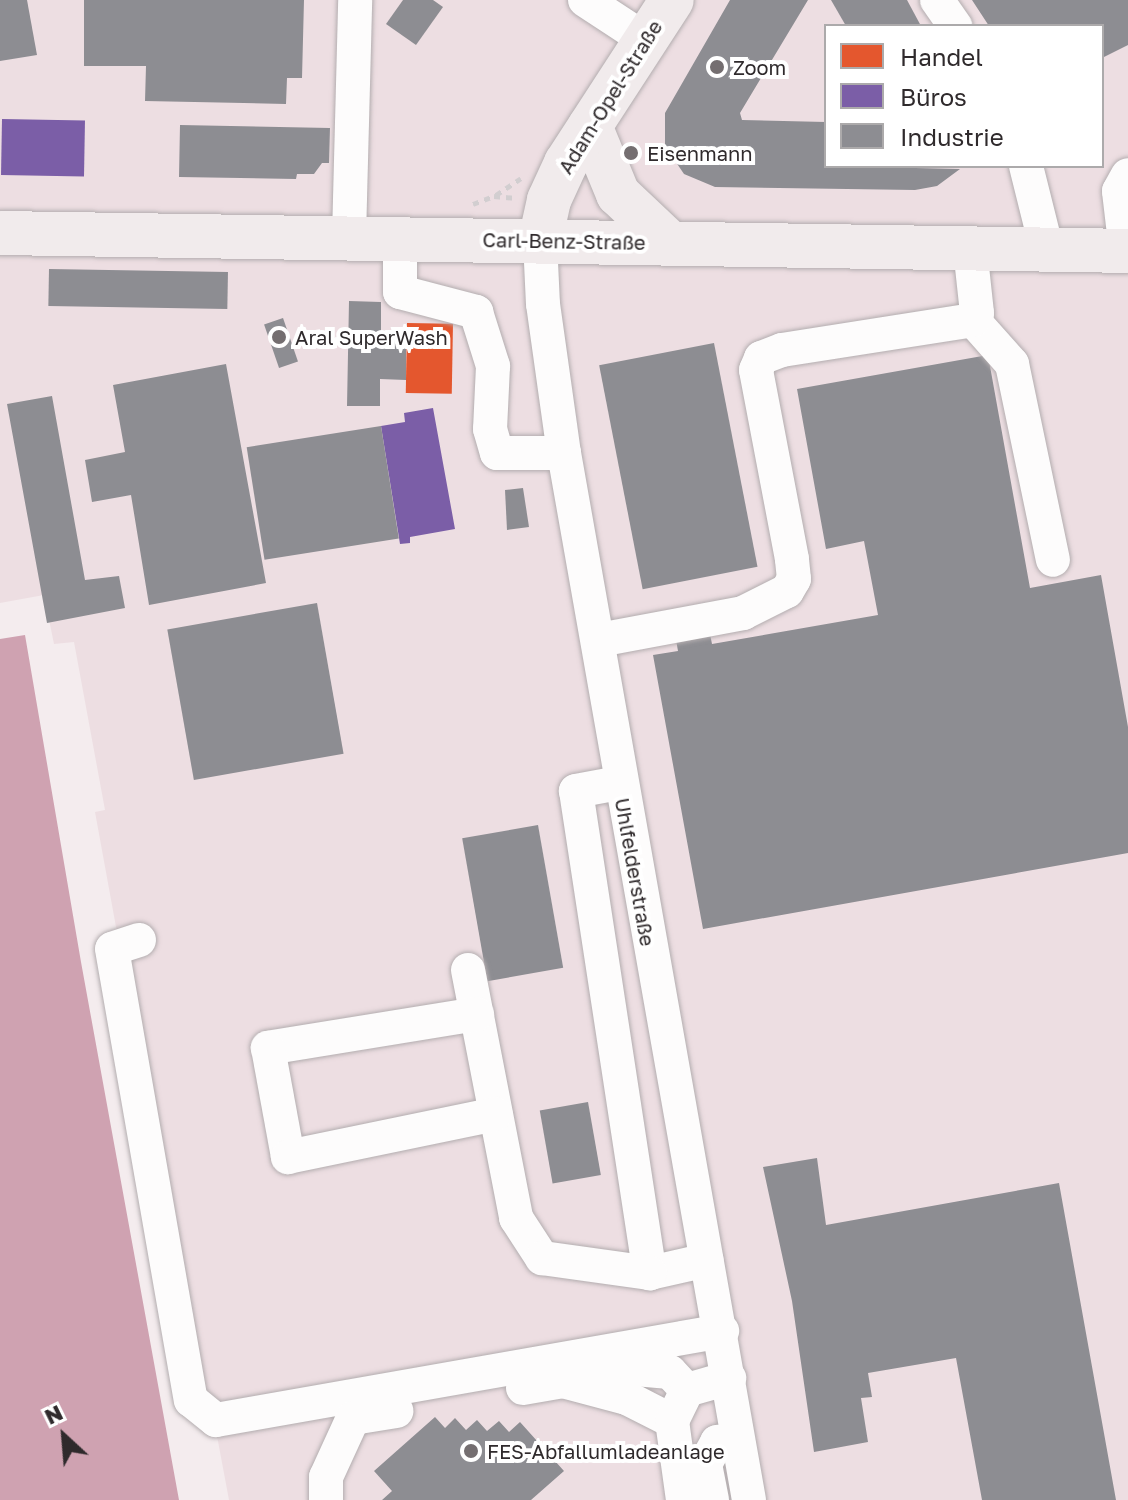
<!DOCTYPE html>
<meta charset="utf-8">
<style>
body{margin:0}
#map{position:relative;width:1128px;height:1500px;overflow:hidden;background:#f4ecee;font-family:"Golos Text",sans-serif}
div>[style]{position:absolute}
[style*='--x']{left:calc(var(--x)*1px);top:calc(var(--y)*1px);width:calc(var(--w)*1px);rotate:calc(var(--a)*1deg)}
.built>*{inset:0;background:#eddee2}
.water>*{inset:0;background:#cfa2b1}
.shops>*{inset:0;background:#e4572e;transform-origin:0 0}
.offices>*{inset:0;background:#7b5ea7;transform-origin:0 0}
.industry>*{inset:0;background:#8d8d92;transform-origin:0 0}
.path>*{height:5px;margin-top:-2.5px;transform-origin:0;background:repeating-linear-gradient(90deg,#d2ced0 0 6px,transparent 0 12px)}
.roads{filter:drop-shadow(0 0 2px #b3adaf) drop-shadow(0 0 2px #b3adaf)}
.minor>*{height:34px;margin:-17px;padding:0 17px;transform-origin:17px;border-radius:17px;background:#fdfcfc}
.major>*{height:44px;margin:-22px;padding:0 22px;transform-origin:22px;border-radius:22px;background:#f1ebec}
.dots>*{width:22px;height:22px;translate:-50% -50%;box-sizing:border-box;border:4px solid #fff;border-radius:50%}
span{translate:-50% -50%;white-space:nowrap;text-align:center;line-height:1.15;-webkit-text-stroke:8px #fff;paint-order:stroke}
.poi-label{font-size:20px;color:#2f2a2c}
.left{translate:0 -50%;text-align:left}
.street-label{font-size:20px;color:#2f2a2c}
.legend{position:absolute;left:824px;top:24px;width:280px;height:144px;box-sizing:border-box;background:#fff;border:2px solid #acaaab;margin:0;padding:10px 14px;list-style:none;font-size:24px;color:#2f2a2c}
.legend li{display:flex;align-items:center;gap:16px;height:40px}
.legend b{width:40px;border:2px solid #acaaab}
.north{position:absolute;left:24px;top:1396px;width:80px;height:80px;-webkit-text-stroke:6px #fff;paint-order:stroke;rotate:334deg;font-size:22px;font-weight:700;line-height:32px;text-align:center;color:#2f2a2c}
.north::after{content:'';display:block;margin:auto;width:28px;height:36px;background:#2f2a2c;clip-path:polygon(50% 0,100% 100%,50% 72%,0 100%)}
</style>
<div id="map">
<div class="built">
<div style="clip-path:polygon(evenodd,0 0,1128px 0,1128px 1500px,229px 1500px,217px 1436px,201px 1392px,95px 812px,105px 810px,74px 642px,54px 644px,44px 595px,0 603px,0 0,826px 26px,1102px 26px,1102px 166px,826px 166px,826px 26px)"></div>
</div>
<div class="water">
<div style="clip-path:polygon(25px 635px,81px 962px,179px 1500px,0 1500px,0 639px)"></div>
</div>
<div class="shops">
<div style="left:407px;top:323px;width:46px;height:70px;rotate:1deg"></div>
</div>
<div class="offices">
<div style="left:2px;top:119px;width:83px;height:56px;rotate:1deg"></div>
<div style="clip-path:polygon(433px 408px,455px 529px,410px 537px,410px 543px,400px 544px,381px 426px,405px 422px,404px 413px)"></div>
</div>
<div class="industry">
<div style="clip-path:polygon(0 0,27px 0,37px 55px,0 61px)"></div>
<div style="clip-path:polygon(84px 0,304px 0,302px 78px,287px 78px,286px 104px,145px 101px,146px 66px,84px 66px)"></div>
<div style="clip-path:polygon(403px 0,433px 0,443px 7px,416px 45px,386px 24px)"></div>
<div style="clip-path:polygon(730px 0,808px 0,740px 113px,742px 120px,826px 122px,826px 166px,960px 169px,937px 186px,915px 190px,715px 187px,684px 174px,665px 146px,665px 113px)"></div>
<div style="clip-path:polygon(831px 0,907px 0,921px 26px,846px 26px)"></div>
<div style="clip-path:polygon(972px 0,1128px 0,1128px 45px,1102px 58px,1102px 26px,989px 26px)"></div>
<div style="clip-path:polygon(180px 125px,330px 128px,329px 163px,322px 163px,314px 174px,297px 174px,296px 179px,179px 177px)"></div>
<div style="left:49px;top:269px;width:179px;height:37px;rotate:1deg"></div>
<div style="clip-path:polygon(349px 301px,381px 302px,381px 333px,406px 333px,406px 380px,380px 379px,380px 406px,347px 406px)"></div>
<div style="left:283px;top:318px;width:46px;height:20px;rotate:71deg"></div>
<div style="left:714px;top:343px;width:228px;height:117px;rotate:79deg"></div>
<div style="clip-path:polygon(988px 355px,1030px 588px,1101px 575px,1128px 727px,1128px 853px,703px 929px,653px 655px,678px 651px,676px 640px,710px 634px,712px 644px,878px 615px,864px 541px,826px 549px,797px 389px)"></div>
<div style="clip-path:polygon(226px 364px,266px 583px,149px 605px,131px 495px,92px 502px,85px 460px,125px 452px,113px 385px)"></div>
<div style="clip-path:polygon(52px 396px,85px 580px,119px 576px,125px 608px,47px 623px,7px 404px)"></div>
<div style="left:381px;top:426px;width:114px;height:136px;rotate:81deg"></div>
<div style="clip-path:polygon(523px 488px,529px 527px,507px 530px,505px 490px)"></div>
<div style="left:317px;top:603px;width:153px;height:152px;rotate:80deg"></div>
<div style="left:538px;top:825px;width:145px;height:77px;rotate:80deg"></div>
<div style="left:588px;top:1102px;width:74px;height:49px;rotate:80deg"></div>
<div style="clip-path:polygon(817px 1158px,826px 1225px,1059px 1183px,1116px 1500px,982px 1500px,956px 1358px,868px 1373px,872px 1397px,861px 1398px,868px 1442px,814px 1452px,792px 1301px,763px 1167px)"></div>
<div style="clip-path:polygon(435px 1417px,445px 1428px,455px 1418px,466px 1430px,477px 1420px,487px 1431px,499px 1421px,509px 1432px,520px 1422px,564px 1471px,531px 1500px,382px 1500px,392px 1491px,374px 1471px)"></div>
</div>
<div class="path">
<div style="--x:496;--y:195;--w:30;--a:-34"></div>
<div style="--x:473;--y:204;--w:22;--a:-21"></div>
<div style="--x:494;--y:196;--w:23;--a:5"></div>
</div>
<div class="roads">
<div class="minor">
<div style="--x:585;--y:0;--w:73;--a:33.3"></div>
<div style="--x:937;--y:0;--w:32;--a:55"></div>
<div style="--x:1026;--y:166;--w:87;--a:76"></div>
<div style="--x:349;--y:237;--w:237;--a:-88.5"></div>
<div style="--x:400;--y:238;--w:54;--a:90"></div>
<div style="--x:400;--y:292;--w:79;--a:14.7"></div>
<div style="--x:476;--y:312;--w:57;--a:72.5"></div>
<div style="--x:493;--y:366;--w:63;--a:92.7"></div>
<div style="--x:490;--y:429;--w:25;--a:74"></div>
<div style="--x:497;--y:453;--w:67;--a:0"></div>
<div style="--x:540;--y:241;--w:63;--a:87.3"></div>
<div style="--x:543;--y:304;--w:150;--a:82"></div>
<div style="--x:564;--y:453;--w:1063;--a:79.98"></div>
<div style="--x:1126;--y:251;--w:60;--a:-96.7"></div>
<div style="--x:1119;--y:191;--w:18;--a:-61"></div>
<div style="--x:973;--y:320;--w:59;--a:48.4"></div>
<div style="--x:1012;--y:364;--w:200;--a:78.2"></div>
<div style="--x:599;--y:640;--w:147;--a:-10.6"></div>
<div style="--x:743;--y:613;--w:49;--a:-26.6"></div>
<div style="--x:787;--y:591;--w:14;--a:-60"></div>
<div style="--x:794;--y:579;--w:20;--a:-96"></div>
<div style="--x:792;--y:559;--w:192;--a:-100.8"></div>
<div style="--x:756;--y:370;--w:13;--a:-67"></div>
<div style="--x:761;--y:358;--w:22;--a:-21"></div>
<div style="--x:782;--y:350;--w:193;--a:-8.9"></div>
<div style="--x:973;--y:320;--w:8;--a:-60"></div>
<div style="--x:977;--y:313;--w:64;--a:-96.2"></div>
<div style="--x:619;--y:783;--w:44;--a:169.5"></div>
<div style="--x:576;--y:791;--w:488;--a:81.3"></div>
<div style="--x:650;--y:1273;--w:58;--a:-12.8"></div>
<div style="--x:139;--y:940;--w:28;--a:162"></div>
<div style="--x:112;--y:949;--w:458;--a:80.1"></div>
<div style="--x:191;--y:1400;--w:32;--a:39"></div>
<div style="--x:216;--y:1420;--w:514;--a:-9.98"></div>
<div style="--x:468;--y:970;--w:253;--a:79"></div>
<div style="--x:516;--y:1218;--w:48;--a:57"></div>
<div style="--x:542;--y:1258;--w:109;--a:7.9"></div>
<div style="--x:477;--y:1014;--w:212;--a:170.8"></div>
<div style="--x:268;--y:1048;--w:111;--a:79.6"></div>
<div style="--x:288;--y:1157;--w:212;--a:-11.7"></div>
<div style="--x:595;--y:1376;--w:41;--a:-9.9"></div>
<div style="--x:635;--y:1369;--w:35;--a:5"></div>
<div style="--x:670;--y:1372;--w:25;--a:47"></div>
<div style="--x:523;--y:1388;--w:41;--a:-9.9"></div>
<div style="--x:563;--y:1381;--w:66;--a:14.9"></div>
<div style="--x:627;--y:1398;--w:51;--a:27.1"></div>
<div style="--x:326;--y:1500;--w:23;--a:-90"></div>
<div style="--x:326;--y:1477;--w:65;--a:-65.4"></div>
<div style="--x:353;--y:1418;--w:44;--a:-9.2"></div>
<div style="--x:683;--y:1500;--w:80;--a:-97.9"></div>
<div style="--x:672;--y:1421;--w:34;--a:-64"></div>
<div style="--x:687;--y:1390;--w:44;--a:-15.9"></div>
<div style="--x:712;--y:1500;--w:37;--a:-101"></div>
<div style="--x:705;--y:1464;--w:25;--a:-61"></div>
<div style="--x:717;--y:1442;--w:20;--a:-6"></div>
</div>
<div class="major">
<div style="--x:590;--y:126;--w:74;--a:67.6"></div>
<div style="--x:618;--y:194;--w:71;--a:43.3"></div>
<div style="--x:0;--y:233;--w:1128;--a:0.91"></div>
<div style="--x:540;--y:241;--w:42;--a:-77.6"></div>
<div style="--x:549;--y:200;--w:41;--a:-65.3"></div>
<div style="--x:566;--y:163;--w:194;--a:-57"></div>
</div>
</div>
<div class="dots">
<div style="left:717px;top:67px;background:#746e70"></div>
<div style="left:631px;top:153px;background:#746e70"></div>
<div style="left:279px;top:337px;background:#746e70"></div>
<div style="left:471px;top:1451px;background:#746e70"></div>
</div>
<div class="poi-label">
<span class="left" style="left:733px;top:67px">Zoom</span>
<span class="left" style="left:647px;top:153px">Eisenmann</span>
<span class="left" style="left:295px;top:337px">Aral SuperWash</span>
<span class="left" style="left:487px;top:1451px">FES-Abfallumladeanlage</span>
</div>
<div class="street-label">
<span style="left:610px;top:97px;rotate:-58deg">Adam-Opel-Straße</span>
<span style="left:564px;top:241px;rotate:1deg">Carl-Benz-Straße</span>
<span style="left:635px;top:872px;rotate:80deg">Uhlfelderstraße</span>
</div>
<ul class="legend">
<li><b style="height:22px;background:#e4572e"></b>Handel</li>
<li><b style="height:22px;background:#7b5ea7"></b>Büros</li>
<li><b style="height:22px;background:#8d8d92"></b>Industrie</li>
</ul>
<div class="north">N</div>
</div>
